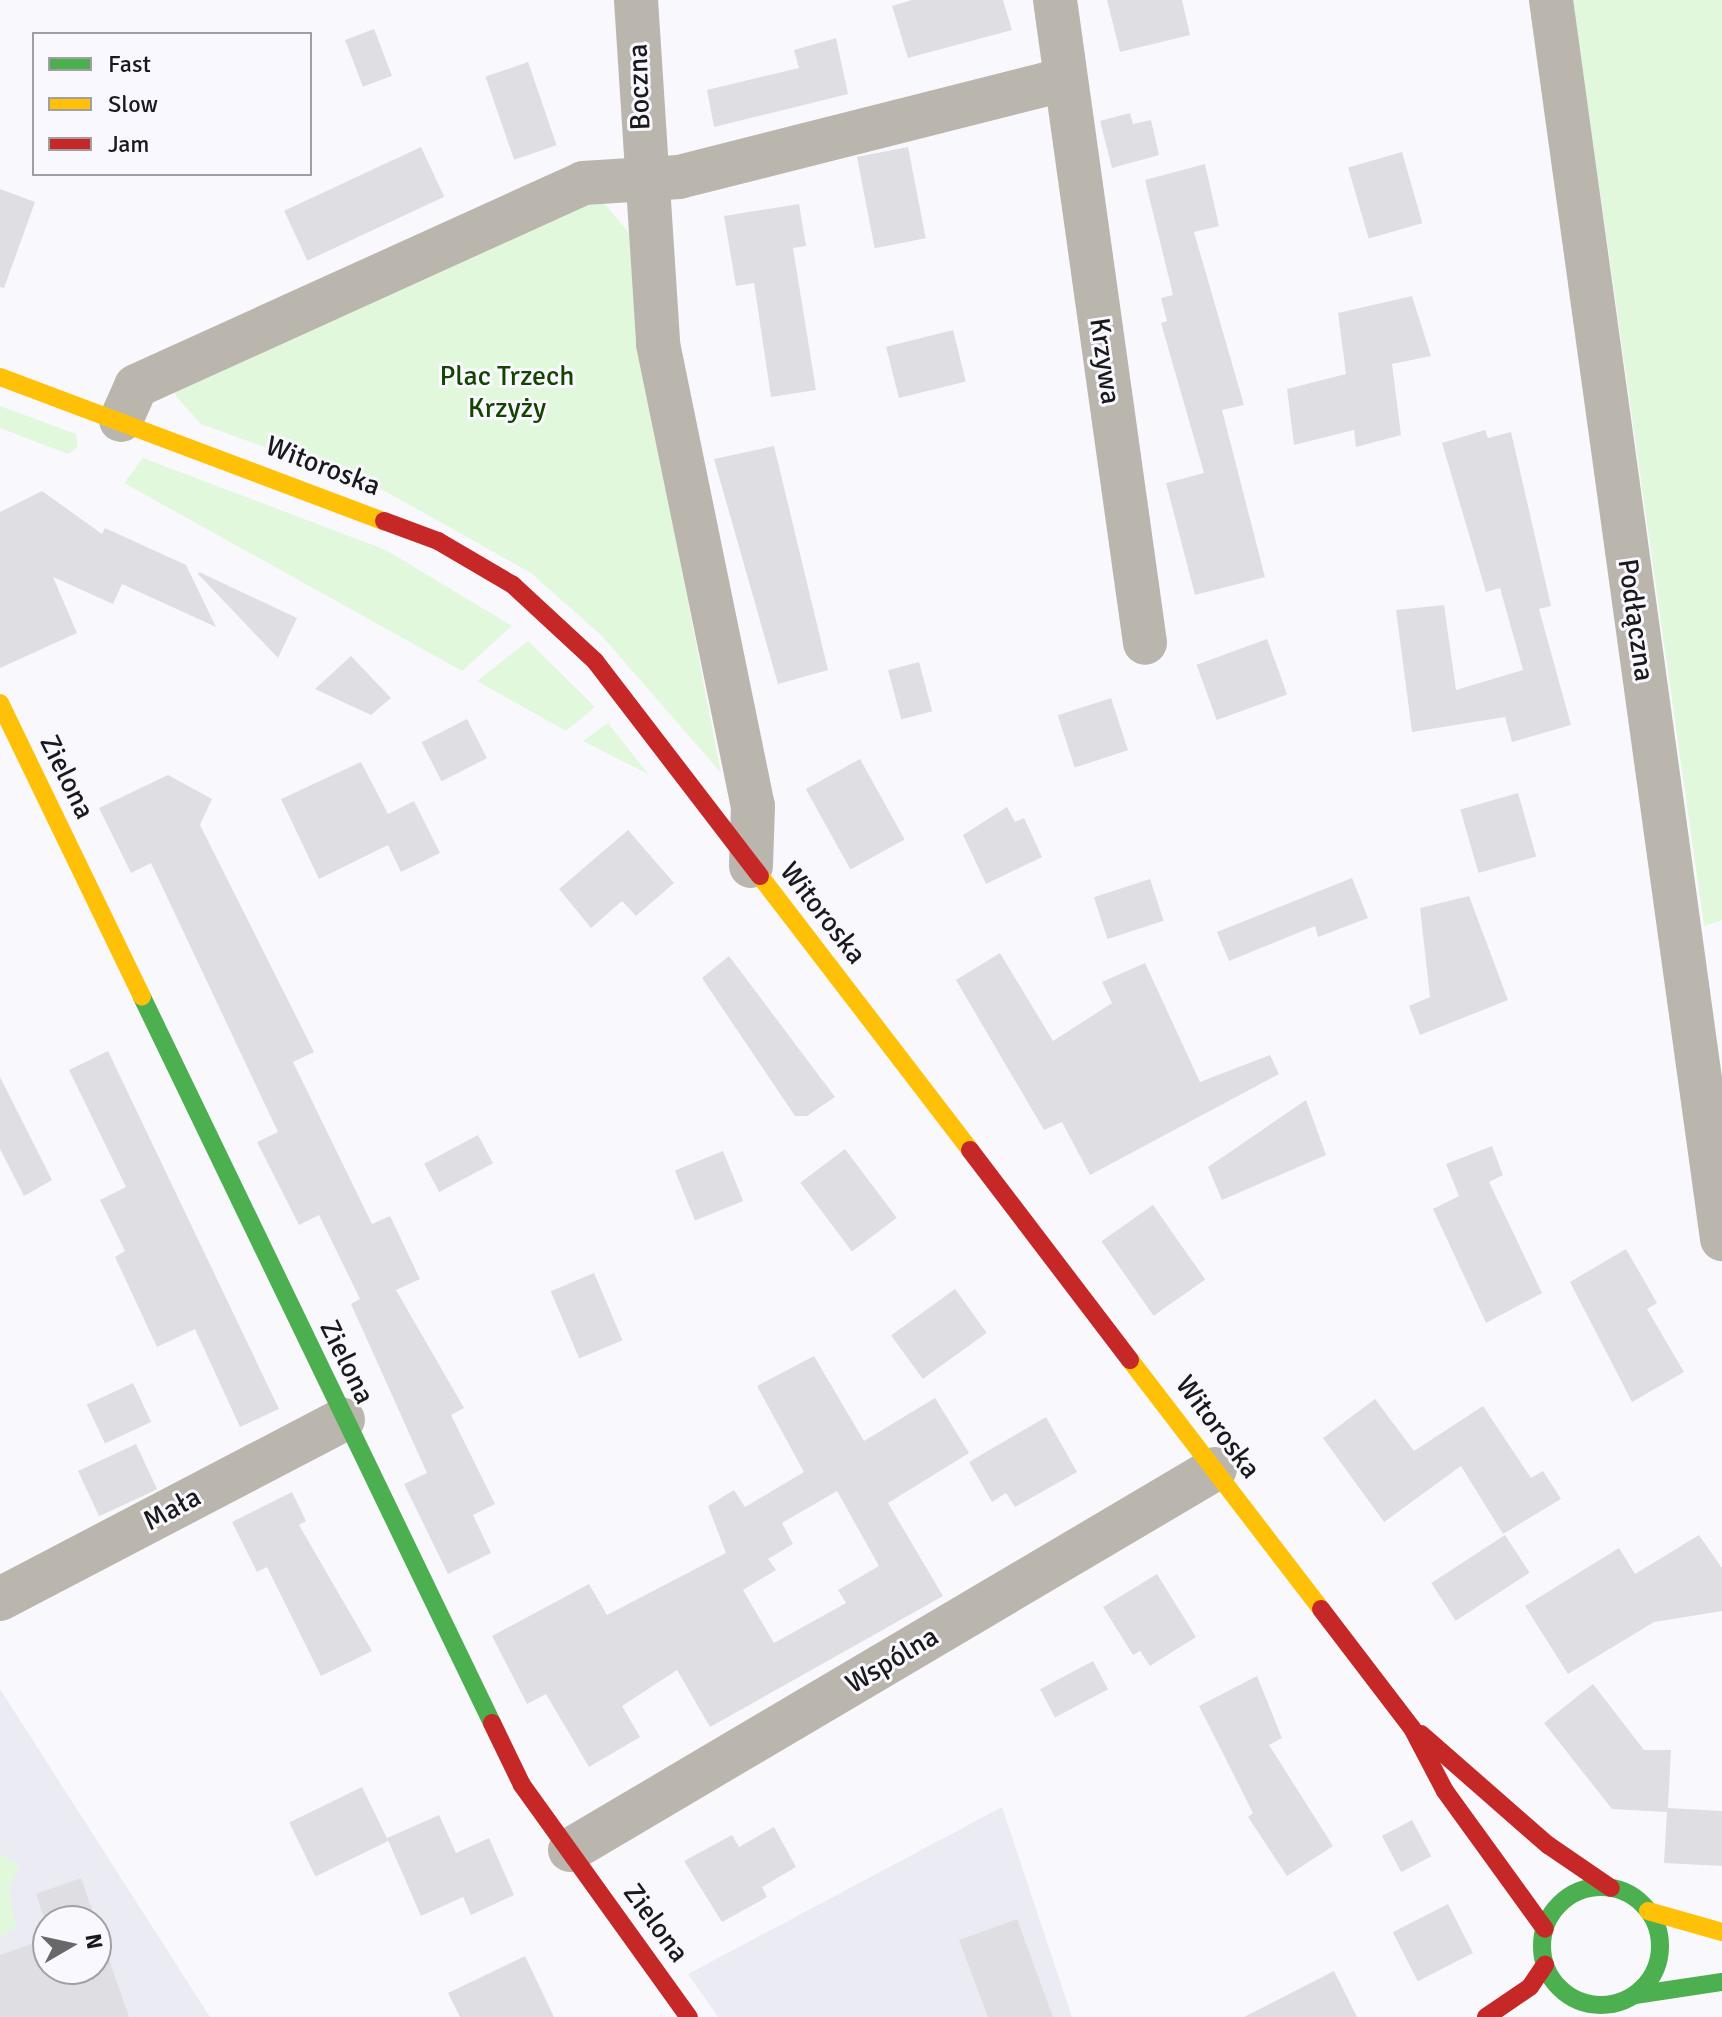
<!DOCTYPE html>
<meta charset="utf-8">
<style>
body{margin:0}
#map{position:relative;width:1722px;height:2017px;overflow:hidden;background:#f9f9fd;font-family:Signika,sans-serif}
div>[style]{position:absolute}
[style*='--x']{left:calc(var(--x)*1px);top:calc(var(--y)*1px);width:calc(var(--w)*1px);rotate:calc(var(--a)*1deg)}
.built>*{inset:0;background:#ebebf4}
.green>*{inset:0;background:#e1f8dc}
.building>*{inset:0;background:#dfdfe3;transform-origin:0 0}
.street>*{height:44px;margin:-22px;padding:0 22px;transform-origin:22px;border-radius:22px;background:#bbb6ad}
.fast>*{height:18px;margin:-9px;padding:0 9px;transform-origin:9px;border-radius:9px;background:#4caf50}
.fast>.ring{margin:-9px;padding:0;box-sizing:content-box;background:none;border:18px solid #4caf50;border-radius:50%}
.slow>*{height:18px;margin:-9px;padding:0 9px;transform-origin:9px;border-radius:9px;background:#ffc107}
.jam>*{height:18px;margin:-9px;padding:0 9px;transform-origin:9px;border-radius:9px;background:#c62828}
span{translate:-50% -50%;white-space:nowrap;text-align:center;line-height:1.15;-webkit-text-stroke:6px #f8f8fe;paint-order:stroke}
.street-label{font-size:28px;color:#1a1a1d}
.park-label{font-size:28px;color:#144400}
.legend{position:absolute;left:32px;top:32px;width:280px;height:144px;box-sizing:border-box;background:#f8f8fe;border:2px solid #9f9fa4;margin:0;padding:10px 14px;list-style:none;font-size:24px;color:#1a1a1d}
.legend li{display:flex;align-items:center;gap:16px;height:40px}
.legend b{width:40px;border:2px solid #9f9fa4}
.north{position:absolute;left:32px;top:1905px;width:80px;height:80px;box-sizing:border-box;background:#f8f8fe;border:2px solid #9f9fa4;border-radius:50%;rotate:81deg;font-size:22px;font-weight:700;line-height:32px;text-align:center;color:#1a1a1d}
.north::after{content:'';display:block;margin:auto;width:28px;height:36px;background:#68686b;clip-path:polygon(50% 0,100% 100%,50% 72%,0 100%)}
</style>
<div id="map">
<div class="built">
<div style="clip-path:polygon(evenodd,0 1689px,210px 2017px,0 2017px,0 1689px,48px 1921px,96px 1921px,96px 1969px,48px 1969px,48px 1921px)"></div>
<div style="clip-path:polygon(1002px 1807px,1072px 2017px,718px 2017px,688px 1974px)"></div>
</div>
<div class="green">
<div style="clip-path:polygon(1573px 0,1722px 0,1722px 920px,1704px 926px)"></div>
<div style="clip-path:polygon(603px 202px,629px 233px,659px 452px,721px 773px,602px 636px,531px 573px,383px 490px,201px 424px,176px 396px,175px 390px,571px 206px)"></div>
<div style="clip-path:polygon(0 406px,76px 434px,78px 447px,68px 454px,0 428px)"></div>
<div style="clip-path:polygon(143px 458px,386px 550px,512px 626px,462px 671px,124px 483px)"></div>
<div style="clip-path:polygon(528px 641px,595px 707px,566px 731px,477px 681px)"></div>
<div style="clip-path:polygon(608px 723px,648px 774px,583px 741px)"></div>
<div style="clip-path:polygon(0 1854px,20px 1865px,9px 1889px,16px 1927px,0 1938px)"></div>
</div>
<div class="building">
<div style="clip-path:polygon(912px 0,1003px 0,1012px 30px,908px 58px,892px 6px)"></div>
<div style="clip-path:polygon(1107px 0,1182px 0,1190px 35px,1120px 52px)"></div>
<div style="left:374px;top:29px;width:50px;height:31px;rotate:69deg"></div>
<div style="clip-path:polygon(836px 38px,848px 94px,714px 127px,707px 90px,799px 68px,794px 50px)"></div>
<div style="left:528px;top:62px;width:88px;height:45px;rotate:71deg"></div>
<div style="clip-path:polygon(1130px 113px,1133px 124px,1151px 120px,1159px 155px,1112px 168px,1100px 121px)"></div>
<div style="left:421px;top:147px;width:55px;height:151px;rotate:65deg"></div>
<div style="left:908px;top:147px;width:93px;height:52px;rotate:79deg"></div>
<div style="left:1402px;top:152px;width:74px;height:56px;rotate:74deg"></div>
<div style="clip-path:polygon(1205px 164px,1219px 226px,1194px 232px,1244px 405px,1222px 410px,1265px 577px,1195px 595px,1166px 483px,1204px 473px,1161px 323px,1167px 321px,1161px 298px,1173px 295px,1145px 180px)"></div>
<div style="clip-path:polygon(0 189px,35px 202px,4px 288px,0 287px)"></div>
<div style="clip-path:polygon(799px 204px,806px 246px,793px 248px,816px 390px,771px 397px,754px 283px,736px 286px,724px 216px)"></div>
<div style="clip-path:polygon(1412px 296px,1431px 356px,1392px 364px,1401px 435px,1356px 447px,1354px 430px,1294px 445px,1287px 389px,1346px 374px,1338px 313px)"></div>
<div style="left:953px;top:330px;width:53px;height:69px;rotate:76deg"></div>
<div style="clip-path:polygon(1485px 430px,1488px 438px,1511px 432px,1551px 606px,1539px 609px,1571px 725px,1512px 742px,1505px 717px,1412px 732px,1396px 610px,1444px 605px,1456px 690px,1523px 670px,1500px 588px,1486px 592px,1442px 443px)"></div>
<div style="clip-path:polygon(774px 446px,828px 670px,778px 684px,714px 459px)"></div>
<div style="clip-path:polygon(42px 491px,102px 534px,105px 528px,186px 565px,216px 627px,122px 584px,113px 604px,53px 577px,77px 633px,0 668px,0 512px)"></div>
<div style="clip-path:polygon(199px 572px,297px 618px,278px 658px,198px 574px)"></div>
<div style="left:1267px;top:639px;width:59px;height:75px;rotate:70deg"></div>
<div style="clip-path:polygon(351px 656px,391px 698px,371px 715px,315px 689px)"></div>
<div style="left:919px;top:662px;width:51px;height:32px;rotate:75deg"></div>
<div style="left:1111px;top:698px;width:55px;height:56px;rotate:72deg"></div>
<div style="left:467px;top:719px;width:44px;height:51px;rotate:63deg"></div>
<div style="left:860px;top:759px;width:92px;height:62px;rotate:61deg"></div>
<div style="clip-path:polygon(361px 762px,388px 814px,414px 801px,440px 853px,401px 872px,388px 845px,319px 879px,281px 799px)"></div>
<div style="clip-path:polygon(168px 775px,212px 799px,200px 825px,314px 1052px,293px 1062px,372px 1224px,390px 1216px,420px 1279px,396px 1290px,464px 1408px,451px 1415px,495px 1504px,473px 1515px,491px 1553px,448px 1574px,404px 1484px,427px 1473px,351px 1304px,360px 1299px,319px 1215px,299px 1225px,257px 1142px,278px 1132px,151px 863px,131px 873px,99px 808px)"></div>
<div style="left:1518px;top:793px;width:66px;height:60px;rotate:74deg"></div>
<div style="clip-path:polygon(1007px 807px,1015px 822px,1024px 818px,1042px 857px,986px 884px,963px 835px)"></div>
<div style="clip-path:polygon(628px 830px,674px 883px,636px 916px,622px 901px,591px 928px,559px 889px)"></div>
<div style="clip-path:polygon(1352px 878px,1368px 918px,1318px 937px,1315px 926px,1229px 961px,1217px 932px)"></div>
<div style="left:1150px;top:879px;width:44px;height:59px;rotate:72deg"></div>
<div style="clip-path:polygon(1469px 896px,1508px 1000px,1420px 1035px,1409px 1006px,1430px 997px,1420px 908px)"></div>
<div style="clip-path:polygon(1000px 953px,1053px 1041px,1112px 1003px,1102px 982px,1145px 963px,1200px 1082px,1270px 1055px,1279px 1074px,1090px 1175px,1062px 1122px,1044px 1130px,956px 980px)"></div>
<div style="clip-path:polygon(729px 956px,835px 1097px,807px 1116px,795px 1116px,702px 978px)"></div>
<div style="clip-path:polygon(108px 1051px,279px 1409px,240px 1427px,195px 1329px,157px 1347px,115px 1257px,125px 1251px,100px 1200px,126px 1187px,69px 1070px)"></div>
<div style="clip-path:polygon(0 1077px,52px 1180px,24px 1196px,0 1149px)"></div>
<div style="clip-path:polygon(1306px 1100px,1326px 1155px,1222px 1200px,1208px 1167px)"></div>
<div style="left:478px;top:1135px;width:32px;height:61px;rotate:62deg"></div>
<div style="clip-path:polygon(1492px 1146px,1503px 1175px,1489px 1182px,1542px 1293px,1486px 1323px,1433px 1209px,1459px 1196px,1446px 1164px)"></div>
<div style="left:845px;top:1149px;width:86px;height:56px;rotate:53deg"></div>
<div style="left:723px;top:1151px;width:54px;height:52px;rotate:68deg"></div>
<div style="left:1153px;top:1205px;width:91px;height:63px;rotate:55deg"></div>
<div style="clip-path:polygon(1626px 1249px,1657px 1303px,1647px 1309px,1684px 1372px,1632px 1402px,1570px 1282px)"></div>
<div style="left:594px;top:1273px;width:73px;height:47px;rotate:67deg"></div>
<div style="left:955px;top:1289px;width:54px;height:79px;rotate:54deg"></div>
<div style="clip-path:polygon(evenodd,814px 1356px,864px 1441px,935px 1398px,969px 1453px,888px 1503px,943px 1596px,710px 1727px,677px 1670px,622px 1706px,640px 1737px,589px 1767px,546px 1694px,527px 1704px,492px 1636px,589px 1584px,607px 1615px,726px 1553px,708px 1506px,734px 1490px,745px 1507px,804px 1472px,757px 1386px,814px 1356px,837px 1491px,879px 1566px,838px 1590px,846px 1603px,774px 1643px,743px 1590px,776px 1570px,768px 1559px,793px 1544px,782px 1523px,837px 1491px)"></div>
<div style="left:133px;top:1383px;width:43px;height:51px;rotate:65deg"></div>
<div style="clip-path:polygon(1375px 1399px,1414px 1451px,1483px 1406px,1531px 1478px,1543px 1471px,1561px 1499px,1503px 1534px,1461px 1466px,1384px 1522px,1323px 1438px)"></div>
<div style="clip-path:polygon(1046px 1417px,1077px 1472px,1015px 1507px,1006px 1493px,992px 1502px,969px 1462px)"></div>
<div style="left:136px;top:1444px;width:50px;height:64px;rotate:65deg"></div>
<div style="clip-path:polygon(292px 1492px,306px 1521px,299px 1525px,372px 1651px,321px 1676px,267px 1567px,257px 1572px,232px 1522px)"></div>
<div style="left:1505px;top:1535px;width:45px;height:88px;rotate:57deg"></div>
<div style="clip-path:polygon(1699px 1535px,1722px 1568px,1722px 1611px,1654px 1622px,1568px 1674px,1525px 1606px,1619px 1548px,1635px 1574px)"></div>
<div style="clip-path:polygon(1157px 1574px,1196px 1637px,1150px 1666px,1140px 1651px,1133px 1655px,1103px 1607px)"></div>
<div style="left:1093px;top:1661px;width:32px;height:60px;rotate:62deg"></div>
<div style="clip-path:polygon(1257px 1676px,1282px 1738px,1269px 1745px,1333px 1846px,1287px 1876px,1248px 1817px,1253px 1813px,1199px 1706px)"></div>
<div style="clip-path:polygon(1593px 1684px,1644px 1750px,1671px 1750px,1668px 1808px,1722px 1811px,1722px 1866px,1664px 1863px,1667px 1812px,1612px 1809px,1544px 1723px)"></div>
<div style="left:362px;top:1787px;width:60px;height:81px;rotate:64deg"></div>
<div style="clip-path:polygon(439px 1815px,456px 1853px,489px 1838px,514px 1895px,471px 1915px,463px 1897px,421px 1916px,387px 1838px)"></div>
<div style="left:1412px;top:1820px;width:41px;height:34px;rotate:62deg"></div>
<div style="clip-path:polygon(774px 1827px,796px 1867px,762px 1887px,767px 1897px,722px 1922px,684px 1861px,732px 1835px,739px 1847px)"></div>
<div style="clip-path:polygon(81px 1878px,96px 1921px,48px 1921px,48px 1930px,36px 1894px)"></div>
<div style="left:1448px;top:1904px;width:55px;height:62px;rotate:63deg"></div>
<div style="clip-path:polygon(1017px 1919px,1053px 2017px,988px 2017px,959px 1940px)"></div>
<div style="clip-path:polygon(96px 1922px,129px 2017px,0 2017px,0 1955px,48px 1938px,48px 1969px,96px 1969px)"></div>
<div style="clip-path:polygon(525px 1956px,554px 2017px,460px 2017px,448px 1993px)"></div>
<div style="clip-path:polygon(1334px 1971px,1357px 2017px,1244px 2017px)"></div>
</div>
<div class="street">
<div style="--x:636;--y:0;--w:345;--a:86.3"></div>
<div style="--x:658;--y:344;--w:472;--a:78.4"></div>
<div style="--x:753;--y:806;--w:60;--a:91.9"></div>
<div style="--x:1055;--y:0;--w:649;--a:82.03"></div>
<div style="--x:1551;--y:0;--w:1251;--a:82.14"></div>
<div style="--x:121;--y:420;--w:37;--a:-66"></div>
<div style="--x:136;--y:386;--w:491;--a:-24.4"></div>
<div style="--x:583;--y:183;--w:96;--a:-3.6"></div>
<div style="--x:679;--y:177;--w:398;--a:-14.2"></div>
<div style="--x:0;--y:1599;--w:387;--a:-27.6"></div>
<div style="--x:570;--y:1850;--w:749;--a:-30.57"></div>
</div>
<div class="fast">
<div style="--x:142;--y:997;--w:806;--a:64.26"></div>
<div class="ring" style="left:1542px;top:1887px;width:100px;height:100px"></div>
<div style="--x:1635;--y:1995;--w:88;--a:-8.5"></div>
</div>
<div class="slow">
<div style="--x:0;--y:377;--w:410;--a:20.6"></div>
<div style="--x:0;--y:703;--w:326;--a:64.2"></div>
<div style="--x:760;--y:876;--w:345;--a:52.5"></div>
<div style="--x:1130;--y:1360;--w:314;--a:52.5"></div>
<div style="--x:1648;--y:1911;--w:77;--a:15.8"></div>
</div>
<div class="jam">
<div style="--x:384;--y:521;--w:58;--a:20.3"></div>
<div style="--x:438;--y:541;--w:87;--a:30.4"></div>
<div style="--x:513;--y:585;--w:112;--a:42.8"></div>
<div style="--x:595;--y:661;--w:271;--a:52.5"></div>
<div style="--x:970;--y:1150;--w:264;--a:52.7"></div>
<div style="--x:1321;--y:1609;--w:150;--a:52.6"></div>
<div style="--x:1412;--y:1728;--w:71;--a:62.4"></div>
<div style="--x:1445;--y:1791;--w:170;--a:54.1"></div>
<div style="--x:492;--y:1723;--w:69;--a:64.2"></div>
<div style="--x:522;--y:1785;--w:286;--a:54.3"></div>
<div style="--x:1421;--y:1734;--w:169;--a:41.2"></div>
<div style="--x:1548;--y:1845;--w:76;--a:34.3"></div>
<div style="--x:1486;--y:2017;--w:53;--a:-34.3"></div>
<div style="--x:1530;--y:1987;--w:27;--a:-56"></div>
</div>
<div class="street-label">
<span style="left:639px;top:87px;rotate:-92deg">Boczna</span>
<span style="left:1105px;top:361px;rotate:82deg">Krzywa</span>
<span style="left:323px;top:466px;rotate:21deg">Witoroska</span>
<span style="left:1636px;top:620px;rotate:82deg">Podłączna</span>
<span style="left:67px;top:777px;rotate:64deg">Zielona</span>
<span style="left:823px;top:913px;rotate:52deg">Witoroska</span>
<span style="left:347px;top:1362px;rotate:64deg">Zielona</span>
<span style="left:1218px;top:1427px;rotate:53deg">Witoroska</span>
<span style="left:172px;top:1509px;rotate:-28deg">Mała</span>
<span style="left:892px;top:1660px;rotate:-31deg">Wspólna</span>
<span style="left:656px;top:1923px;rotate:54deg">Zielona</span>
</div>
<div class="park-label">
<span style="left:507px;top:392px">Plac Trzech<br>Krzyży</span>
</div>
<ul class="legend">
<li><b style="height:10px;background:#4caf50"></b>Fast</li>
<li><b style="height:10px;background:#ffc107"></b>Slow</li>
<li><b style="height:10px;background:#c62828"></b>Jam</li>
</ul>
<div class="north">N</div>
</div>
